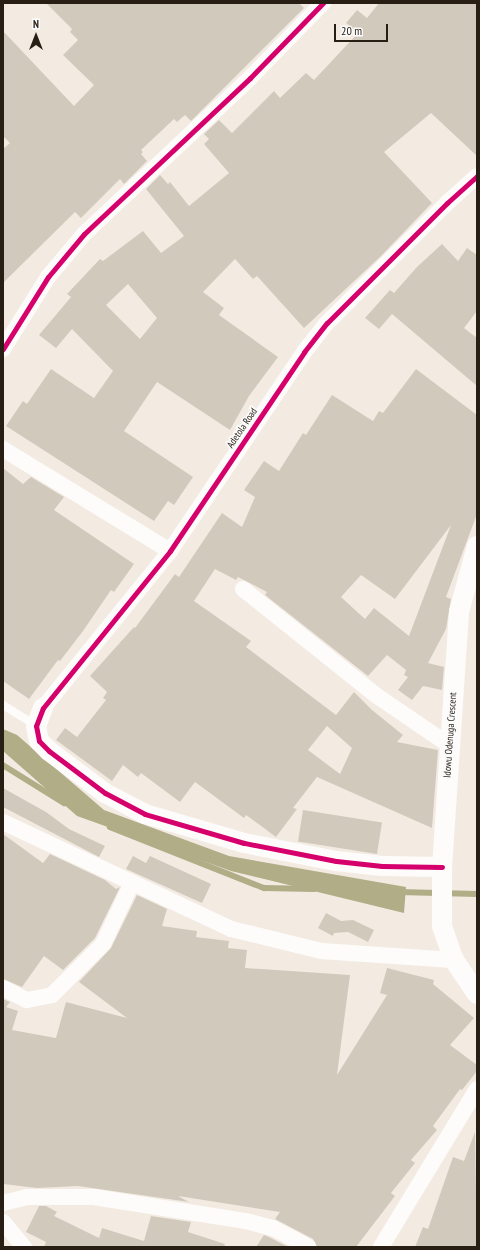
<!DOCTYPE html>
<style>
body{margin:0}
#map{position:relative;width:480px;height:1250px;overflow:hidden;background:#f3ebe2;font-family:"PT Sans Narrow",sans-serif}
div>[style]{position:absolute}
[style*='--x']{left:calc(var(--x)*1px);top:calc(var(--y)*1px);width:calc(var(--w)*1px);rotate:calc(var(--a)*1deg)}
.water>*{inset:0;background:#b0ad87}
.stream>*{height:5.5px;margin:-2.75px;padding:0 2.75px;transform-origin:2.75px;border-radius:2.75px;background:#b0ad87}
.building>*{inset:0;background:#d1cabc;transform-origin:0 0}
.service>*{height:8px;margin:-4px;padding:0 4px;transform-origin:4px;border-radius:4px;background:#fdfcfb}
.minor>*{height:16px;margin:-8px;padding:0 8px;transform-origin:8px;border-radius:8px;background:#fdfcfb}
.tertiary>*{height:20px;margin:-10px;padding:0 10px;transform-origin:10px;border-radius:10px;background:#fdfcfb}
.cycleway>*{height:5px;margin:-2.5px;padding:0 2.5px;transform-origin:2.5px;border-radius:2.5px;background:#d6006c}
span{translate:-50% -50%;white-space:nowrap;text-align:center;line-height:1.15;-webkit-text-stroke:3.5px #fbfbfb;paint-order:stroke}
.street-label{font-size:10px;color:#281e13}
.frame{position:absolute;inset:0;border:4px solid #281e13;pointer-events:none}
.north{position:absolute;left:16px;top:16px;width:40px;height:40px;-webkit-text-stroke:3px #fbfbfb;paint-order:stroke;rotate:0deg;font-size:11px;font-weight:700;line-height:16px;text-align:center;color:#281e13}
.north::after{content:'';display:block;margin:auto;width:14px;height:18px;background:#281e13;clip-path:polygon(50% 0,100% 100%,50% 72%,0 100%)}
.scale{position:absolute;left:334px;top:24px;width:54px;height:18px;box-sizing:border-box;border:2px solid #281e13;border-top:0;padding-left:5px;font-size:12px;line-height:14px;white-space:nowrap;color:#281e13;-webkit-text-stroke:3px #fbfbfb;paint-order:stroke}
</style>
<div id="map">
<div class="water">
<div style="clip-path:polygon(3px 729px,17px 735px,104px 810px,229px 856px,406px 887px,404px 913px,231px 871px,77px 816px,3px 751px)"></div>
</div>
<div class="stream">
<div style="--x:3;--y:765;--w:72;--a:31.9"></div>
<div style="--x:110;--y:827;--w:166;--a:21.6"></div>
<div style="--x:264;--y:888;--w:50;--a:1.1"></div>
<div style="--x:399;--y:892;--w:78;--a:1.5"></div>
</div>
<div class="building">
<div style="clip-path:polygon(46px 3px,299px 3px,304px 8px,191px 121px,185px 115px,177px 122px,174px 119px,141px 150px,143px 152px,141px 154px,147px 161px,124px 184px,120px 179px,81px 218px,75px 212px,3px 283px,3px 149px,10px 143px,3px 136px,3px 31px,74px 106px,94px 85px,63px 55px,78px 40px,70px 32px,72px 29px)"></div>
<div style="clip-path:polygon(evenodd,379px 3px,477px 3px,477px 156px,431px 113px,384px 152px,432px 203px,381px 256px,304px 328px,257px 276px,253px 279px,235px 259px,203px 292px,224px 308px,219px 315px,278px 357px,249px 396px,230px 430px,157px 382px,124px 431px,193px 477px,174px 505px,168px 501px,154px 521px,6px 426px,23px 401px,27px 404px,51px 369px,94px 398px,113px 371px,72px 329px,56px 348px,39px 335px,71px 297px,67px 294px,100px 259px,103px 261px,143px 231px,161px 253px,184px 236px,146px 189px,160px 175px,168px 184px,170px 182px,189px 206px,229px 173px,204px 144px,209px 139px,204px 134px,219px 120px,232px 133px,274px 91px,280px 98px,306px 73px,314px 80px,358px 33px,346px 23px,357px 10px,367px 18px,379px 3px,128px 284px,157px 318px,140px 339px,106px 305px,128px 284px)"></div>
<div style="clip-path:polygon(442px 244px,458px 261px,467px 248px,477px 255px,477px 311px,464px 328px,477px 338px,477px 386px,392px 314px,379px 329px,365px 318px,390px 290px,394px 293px,417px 267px)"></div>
<div style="clip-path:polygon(evenodd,416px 369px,477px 415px,477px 514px,446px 597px,451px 599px,446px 629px,428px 663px,444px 667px,442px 690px,423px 686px,412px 700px,398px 690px,408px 677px,404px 675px,406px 670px,387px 655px,368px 676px,265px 595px,267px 592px,238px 577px,236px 580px,215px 569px,194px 601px,251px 641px,246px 647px,336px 715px,354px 692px,372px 710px,403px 735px,397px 742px,438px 750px,432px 828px,317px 777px,293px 808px,297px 809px,276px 837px,246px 815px,244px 818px,195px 782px,180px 802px,141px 773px,138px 777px,123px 765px,112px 781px,56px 740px,65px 728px,77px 737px,106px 700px,103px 698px,107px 692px,90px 676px,134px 627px,135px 628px,175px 574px,179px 577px,222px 513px,242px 527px,255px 497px,244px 490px,264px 461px,279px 471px,303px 433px,306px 435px,332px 395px,373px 421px,379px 411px,383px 413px,416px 369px,451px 525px,409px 636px,374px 608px,365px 619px,341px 597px,361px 575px,395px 599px,451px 525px,416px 369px,327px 726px,352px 748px,340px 774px,308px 750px,327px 726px)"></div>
<div style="clip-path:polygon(3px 468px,23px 484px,31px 477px,64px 497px,54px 510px,134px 564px,114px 592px,111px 590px,83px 631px,60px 661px,58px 660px,29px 699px,3px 681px)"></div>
<div style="clip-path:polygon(3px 788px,46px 812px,69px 829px,105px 846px,99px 857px,3px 807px)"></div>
<div style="left:303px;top:810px;width:80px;height:32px;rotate:9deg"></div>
<div style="clip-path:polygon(3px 834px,43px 863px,50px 854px,105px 880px,116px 889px,120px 887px,95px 938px,63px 970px,44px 956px,22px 987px,3px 979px)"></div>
<div style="clip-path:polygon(133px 856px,146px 863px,150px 856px,211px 884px,202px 903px,126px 869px)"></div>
<div style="clip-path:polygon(137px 895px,167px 909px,162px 926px,197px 931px,196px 937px,229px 941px,228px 948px,247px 950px,245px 968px,350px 975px,337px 1075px,387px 995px,380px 993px,387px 968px,434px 980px,433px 984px,474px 1018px,450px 1045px,477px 1065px,477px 1071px,462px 1090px,460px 1089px,433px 1126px,437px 1130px,411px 1160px,415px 1163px,391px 1193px,395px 1196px,356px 1247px,317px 1247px,313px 1239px,275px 1219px,280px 1212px,178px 1196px,189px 1202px,78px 1186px,37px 1188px,3px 1184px,3px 999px,10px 1002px,6px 1007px,18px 1011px,12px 1030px,56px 1038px,66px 1002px,127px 1018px,79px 982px,111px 948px)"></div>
<div style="clip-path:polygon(326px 913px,341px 921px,353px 920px,374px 930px,368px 942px,348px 932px,334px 933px,333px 936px,318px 928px)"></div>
<div style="clip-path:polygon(475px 1132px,477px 1247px,415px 1247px,423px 1227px,428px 1229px,453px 1157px,464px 1161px)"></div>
<div style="clip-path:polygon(39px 1206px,46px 1206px,57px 1212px,54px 1216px,99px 1238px,102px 1228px,144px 1241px,151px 1216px,191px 1222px,188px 1232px,225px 1244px,224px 1247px,44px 1247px,46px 1242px,26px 1232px)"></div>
<div style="clip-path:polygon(264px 1235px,269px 1237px,288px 1247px,256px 1247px)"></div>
</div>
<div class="service">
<div style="--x:3;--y:705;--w:39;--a:32"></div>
</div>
<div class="minor">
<div style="--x:3;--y:349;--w:85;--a:-58"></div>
<div style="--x:48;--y:277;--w:56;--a:-50.1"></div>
<div style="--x:84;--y:234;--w:228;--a:-43.2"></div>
<div style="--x:250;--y:78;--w:105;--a:-45.8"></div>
<div style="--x:3;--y:449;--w:196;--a:31.4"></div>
<div style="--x:243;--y:589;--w:171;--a:38.6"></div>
<div style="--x:377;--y:696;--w:87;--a:34.2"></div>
<div style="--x:43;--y:708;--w:202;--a:-51"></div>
<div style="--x:170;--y:551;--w:240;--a:-56"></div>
<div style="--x:304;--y:352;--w:37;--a:-52"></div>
<div style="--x:327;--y:323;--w:170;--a:-45"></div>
<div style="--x:447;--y:203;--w:40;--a:-42"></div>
<div style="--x:3;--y:822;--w:252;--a:25.1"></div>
<div style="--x:231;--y:929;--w:93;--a:13.7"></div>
<div style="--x:321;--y:951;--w:133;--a:3.9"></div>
<div style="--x:3;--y:988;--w:27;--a:27"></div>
<div style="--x:27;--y:1000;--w:25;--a:-11"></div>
<div style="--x:52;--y:995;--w:72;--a:-45"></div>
<div style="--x:103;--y:944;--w:68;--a:-64.6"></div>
<div style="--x:3;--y:1203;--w:25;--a:-14"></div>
<div style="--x:27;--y:1197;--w:67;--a:0"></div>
<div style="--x:94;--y:1197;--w:154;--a:9"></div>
<div style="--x:246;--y:1221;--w:28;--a:15"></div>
<div style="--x:273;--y:1228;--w:40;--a:28"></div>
<div style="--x:3;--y:1222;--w:33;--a:50"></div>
<div style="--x:381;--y:1247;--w:185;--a:-58.7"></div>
</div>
<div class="tertiary">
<div style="--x:477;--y:546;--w:68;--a:105.3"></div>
<div style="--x:459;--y:612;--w:256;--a:93.8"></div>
<div style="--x:442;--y:867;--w:59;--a:90"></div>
<div style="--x:442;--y:926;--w:36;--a:71"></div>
<div style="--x:454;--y:960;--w:41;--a:55.9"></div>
<div style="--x:43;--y:708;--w:19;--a:111"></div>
<div style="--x:36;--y:726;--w:15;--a:79"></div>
<div style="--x:39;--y:741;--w:14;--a:45"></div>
<div style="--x:49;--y:751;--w:70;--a:36.9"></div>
<div style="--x:105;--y:793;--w:45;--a:27.7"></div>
<div style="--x:145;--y:814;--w:103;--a:16.3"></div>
<div style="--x:244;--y:843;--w:94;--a:11.1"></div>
<div style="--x:336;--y:861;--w:46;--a:6.2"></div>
<div style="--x:382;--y:866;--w:60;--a:1"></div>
</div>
<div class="cycleway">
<div style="--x:3;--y:349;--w:85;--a:-58"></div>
<div style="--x:48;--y:277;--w:56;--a:-50.1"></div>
<div style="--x:84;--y:234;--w:228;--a:-43.2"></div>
<div style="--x:250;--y:78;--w:105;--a:-45.8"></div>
<div style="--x:442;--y:867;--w:60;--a:-179"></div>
<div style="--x:382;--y:866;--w:46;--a:-173.8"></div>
<div style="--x:336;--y:861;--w:94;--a:-168.9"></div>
<div style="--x:244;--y:843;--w:103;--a:-163.7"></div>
<div style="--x:145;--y:814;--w:45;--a:-152.3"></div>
<div style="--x:105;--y:793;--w:70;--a:-143.1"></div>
<div style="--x:49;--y:751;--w:14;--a:-135"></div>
<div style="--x:39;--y:741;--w:15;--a:-101"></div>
<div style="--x:36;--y:726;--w:19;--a:-69"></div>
<div style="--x:43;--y:708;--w:202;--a:-51"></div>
<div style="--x:170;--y:551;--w:240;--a:-56"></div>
<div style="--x:304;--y:352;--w:37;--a:-52"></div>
<div style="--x:327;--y:323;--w:170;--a:-45"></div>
<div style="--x:447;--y:203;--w:40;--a:-42"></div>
</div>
<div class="street-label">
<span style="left:242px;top:428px;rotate:-56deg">Adetola Road</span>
<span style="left:450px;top:735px;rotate:-86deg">Idowu Odenuga Crescent</span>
</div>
<div class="frame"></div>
<div class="north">N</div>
<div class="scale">20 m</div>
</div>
